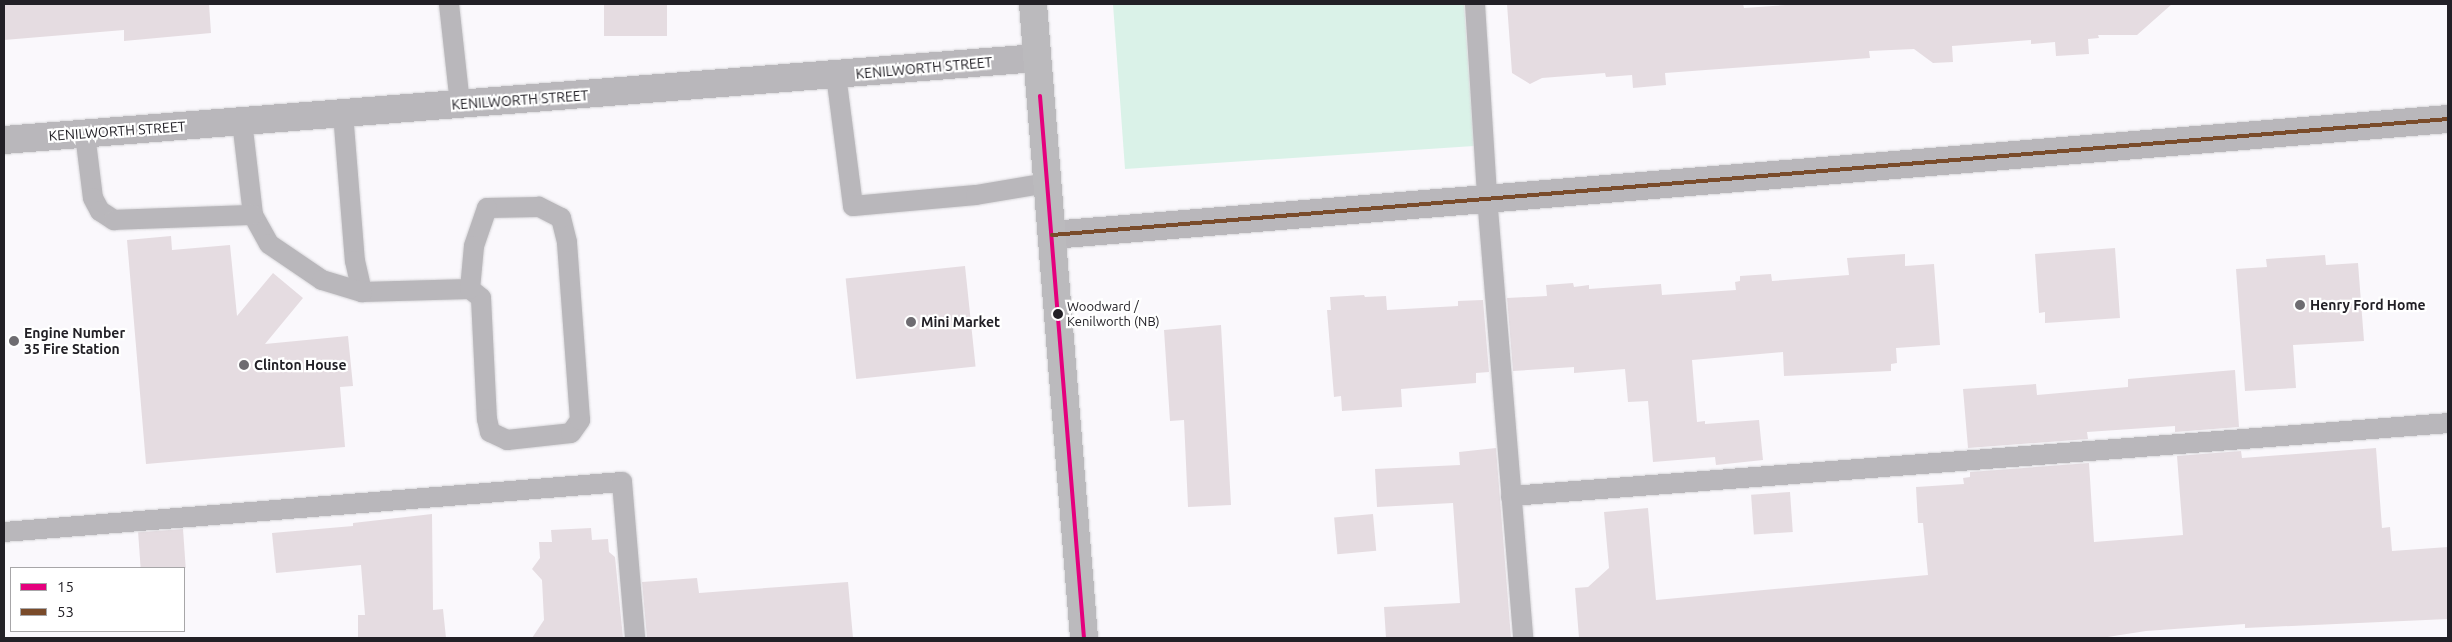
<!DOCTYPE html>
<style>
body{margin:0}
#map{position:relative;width:2452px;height:642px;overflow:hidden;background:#faf8fc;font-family:Ubuntu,sans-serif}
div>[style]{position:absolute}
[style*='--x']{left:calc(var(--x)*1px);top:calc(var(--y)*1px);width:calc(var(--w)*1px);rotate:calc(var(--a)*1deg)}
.green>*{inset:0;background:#daf2e8}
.building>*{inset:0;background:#e5dce1;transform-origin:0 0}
.roads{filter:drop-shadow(0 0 1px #d7d6d9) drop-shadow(0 0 1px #d7d6d9)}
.service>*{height:20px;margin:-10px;padding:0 10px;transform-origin:10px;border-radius:10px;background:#b9b7bb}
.minor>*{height:28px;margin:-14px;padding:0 14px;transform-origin:14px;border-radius:14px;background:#b9b7bb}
.primary>*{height:28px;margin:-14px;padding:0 14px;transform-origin:14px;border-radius:14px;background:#bbbabd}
.bus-1>*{height:4px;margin:-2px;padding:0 2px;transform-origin:2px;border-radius:2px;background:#e5007d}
.bus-2>*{height:4px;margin:-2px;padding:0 2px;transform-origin:2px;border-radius:2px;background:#7a4b2a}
.dots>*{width:14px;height:14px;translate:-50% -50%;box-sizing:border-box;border:2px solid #fff;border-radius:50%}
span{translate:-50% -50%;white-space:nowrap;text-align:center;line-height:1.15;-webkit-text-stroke:4.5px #fff;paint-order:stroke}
.bus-label{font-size:13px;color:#222026}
.left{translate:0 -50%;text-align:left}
.street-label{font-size:14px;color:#222026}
.poi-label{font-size:14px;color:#222026;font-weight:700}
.frame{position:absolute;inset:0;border:5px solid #222026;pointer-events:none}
.legend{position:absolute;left:10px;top:567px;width:175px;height:65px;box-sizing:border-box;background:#fff;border:1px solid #a7a6a8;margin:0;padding:6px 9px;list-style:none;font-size:15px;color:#222026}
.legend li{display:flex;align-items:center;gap:10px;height:25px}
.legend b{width:25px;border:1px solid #a7a6a8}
</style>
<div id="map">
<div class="green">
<div style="clip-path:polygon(1113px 4px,1464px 4px,1474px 146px,1125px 169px)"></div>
</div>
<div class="building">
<div style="clip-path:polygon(4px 4px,209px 4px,211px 33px,124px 41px,124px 30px,4px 40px)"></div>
<div style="left:604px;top:4px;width:63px;height:32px"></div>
<div style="clip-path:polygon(1507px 4px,1743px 4px,1744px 8px,1800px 4px,2172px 4px,2137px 35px,2098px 35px,2099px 38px,2088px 39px,2089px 54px,2056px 56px,2055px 42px,2031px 44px,2031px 40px,1952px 46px,1953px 62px,1933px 63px,1914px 49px,1869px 51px,1870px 58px,1665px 73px,1666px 85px,1633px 88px,1632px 75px,1606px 77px,1605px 73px,1542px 78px,1530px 84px,1512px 73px)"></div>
<div style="clip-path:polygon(171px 236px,172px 250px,230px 245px,237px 316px,273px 273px,303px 298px,265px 344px,348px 336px,353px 386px,340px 387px,345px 447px,146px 464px,127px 240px)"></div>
<div style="clip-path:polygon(2115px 248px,2120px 318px,2045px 323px,2045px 312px,2039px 313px,2035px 254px)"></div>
<div style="clip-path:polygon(1905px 254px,1905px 266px,1934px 264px,1940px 345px,1896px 348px,1897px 363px,1891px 364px,1891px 371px,1784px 376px,1783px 352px,1692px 360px,1697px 422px,1705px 421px,1705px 424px,1759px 420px,1763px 460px,1716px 465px,1715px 457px,1653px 462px,1648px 401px,1628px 402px,1625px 369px,1574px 373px,1574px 367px,1513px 371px,1507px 298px,1547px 296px,1546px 285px,1573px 283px,1574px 287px,1589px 285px,1589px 289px,1661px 284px,1662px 295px,1736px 290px,1735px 282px,1740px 281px,1740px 276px,1771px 274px,1772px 281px,1849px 275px,1847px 258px)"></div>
<div style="clip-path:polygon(2325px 255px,2326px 265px,2358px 263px,2364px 341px,2293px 345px,2296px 388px,2245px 391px,2236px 269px,2267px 267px,2266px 259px)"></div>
<div style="left:965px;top:266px;width:101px;height:120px;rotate:84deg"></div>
<div style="clip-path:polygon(1364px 295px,1365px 297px,1386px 296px,1387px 310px,1458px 306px,1458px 301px,1483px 300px,1489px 372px,1476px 373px,1476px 383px,1401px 389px,1402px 407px,1342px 411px,1341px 396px,1334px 397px,1327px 310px,1331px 310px,1330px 297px)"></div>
<div style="clip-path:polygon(1221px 325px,1231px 505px,1188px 507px,1184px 420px,1170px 421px,1164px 330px)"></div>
<div style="clip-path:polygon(2235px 370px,2239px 427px,2175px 432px,2175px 426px,2087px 432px,2088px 439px,1968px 448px,1963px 389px,2036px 384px,2037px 395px,2128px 387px,2128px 379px)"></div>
<div style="clip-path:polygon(1496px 448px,1511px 638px,1386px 638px,1384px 607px,1460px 603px,1453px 503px,1377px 507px,1375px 469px,1460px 465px,1459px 452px)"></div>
<div style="clip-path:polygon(2376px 448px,2382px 528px,2390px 527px,2392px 551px,2448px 547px,2448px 619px,2245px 628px,2245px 624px,2146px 631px,2101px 638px,1579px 638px,1575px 588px,1588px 587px,1609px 568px,1604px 512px,1648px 508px,1656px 600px,1928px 575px,1923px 523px,1918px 523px,1916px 487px,1964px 484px,1963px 478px,1970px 477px,1970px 472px,2089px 463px,2094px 542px,2183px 535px,2177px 456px,2241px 451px,2242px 458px)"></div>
<div style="left:1790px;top:492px;width:40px;height:39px;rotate:86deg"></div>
<div style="clip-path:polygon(432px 514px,433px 610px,443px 609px,446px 638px,358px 638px,358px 615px,365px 615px,361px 565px,276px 573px,272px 533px,353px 526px,353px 523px)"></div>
<div style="left:1373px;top:514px;width:37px;height:39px;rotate:85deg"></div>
<div style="clip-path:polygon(591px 528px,592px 540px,608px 539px,609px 552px,615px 557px,623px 638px,532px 638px,544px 620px,542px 580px,532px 569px,540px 558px,539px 542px,552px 542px,551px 530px)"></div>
<div style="left:183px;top:529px;width:39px;height:45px;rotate:86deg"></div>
<div style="clip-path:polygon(697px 578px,699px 593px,848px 582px,853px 638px,647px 638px,642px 582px)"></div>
</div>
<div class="roads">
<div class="service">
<div style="--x:449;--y:4;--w:101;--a:83.7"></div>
<div style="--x:1475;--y:4;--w:193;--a:86.4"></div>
<div style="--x:1487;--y:197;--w:442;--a:85.3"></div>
<div style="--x:836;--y:75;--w:132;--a:82.6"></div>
<div style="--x:853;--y:206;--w:123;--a:-5.1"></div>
<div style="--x:976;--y:195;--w:73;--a:-9.5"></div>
<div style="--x:343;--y:113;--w:148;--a:85.4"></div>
<div style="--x:355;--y:261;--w:32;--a:77"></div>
<div style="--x:362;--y:292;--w:108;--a:-1.6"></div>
<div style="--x:470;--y:289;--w:14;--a:39"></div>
<div style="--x:481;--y:298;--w:121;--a:87.2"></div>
<div style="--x:487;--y:419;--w:13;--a:77"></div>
<div style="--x:490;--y:432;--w:19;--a:25"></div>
<div style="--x:507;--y:440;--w:64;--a:-6.2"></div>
<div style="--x:571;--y:433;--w:16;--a:-55"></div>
<div style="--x:580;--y:420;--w:178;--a:-94.2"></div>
<div style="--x:567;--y:242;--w:25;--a:-104"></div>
<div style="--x:561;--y:218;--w:25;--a:-153"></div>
<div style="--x:539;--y:207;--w:52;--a:178.9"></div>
<div style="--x:487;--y:208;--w:40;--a:108.9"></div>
<div style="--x:474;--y:246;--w:43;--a:95.3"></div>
<div style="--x:242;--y:121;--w:95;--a:83.3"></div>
<div style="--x:253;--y:215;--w:33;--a:61"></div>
<div style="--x:269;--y:244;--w:64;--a:34.2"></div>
<div style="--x:322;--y:280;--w:42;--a:16.7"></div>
<div style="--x:85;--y:134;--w:64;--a:82.9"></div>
<div style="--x:93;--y:198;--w:15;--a:62"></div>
<div style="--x:100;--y:211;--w:17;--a:33"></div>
<div style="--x:114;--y:220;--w:139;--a:-2.1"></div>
<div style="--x:1511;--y:496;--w:940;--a:-4.45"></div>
<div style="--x:4;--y:532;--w:620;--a:-4.63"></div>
<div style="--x:622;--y:482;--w:157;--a:85.2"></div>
</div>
<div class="minor">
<div style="--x:4;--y:140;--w:1036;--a:-4.54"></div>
<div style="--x:1052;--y:235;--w:1401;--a:-4.75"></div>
</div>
<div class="primary">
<div style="--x:1033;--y:4;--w:636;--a:85.4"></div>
</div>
</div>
<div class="bus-1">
<div style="--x:1040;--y:96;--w:544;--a:85.36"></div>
</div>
<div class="bus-2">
<div style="--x:1052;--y:235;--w:1401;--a:-4.75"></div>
</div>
<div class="dots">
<div style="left:2300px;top:305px;background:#6e6c71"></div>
<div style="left:1058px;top:314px;background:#222026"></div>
<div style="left:911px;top:322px;background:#6e6c71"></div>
<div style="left:14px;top:341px;background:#6e6c71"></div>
<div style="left:244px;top:365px;background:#6e6c71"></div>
</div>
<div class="bus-label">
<span class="left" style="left:1067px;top:314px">Woodward /<br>Kenilworth (NB)</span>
</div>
<div class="street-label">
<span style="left:924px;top:68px;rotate:-5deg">KENILWORTH STREET</span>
<span style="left:520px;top:100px;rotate:-4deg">KENILWORTH STREET</span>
<span style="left:117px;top:131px;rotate:-4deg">KENILWORTH STREET</span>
</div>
<div class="poi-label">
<span class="left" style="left:2310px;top:305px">Henry Ford Home</span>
<span class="left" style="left:921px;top:322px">Mini Market</span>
<span class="left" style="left:24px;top:341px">Engine Number<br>35 Fire Station</span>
<span class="left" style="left:254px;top:365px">Clinton House</span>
</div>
<div class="frame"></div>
<ul class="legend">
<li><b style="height:6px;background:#e5007d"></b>15</li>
<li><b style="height:6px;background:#7a4b2a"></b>53</li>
</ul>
</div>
